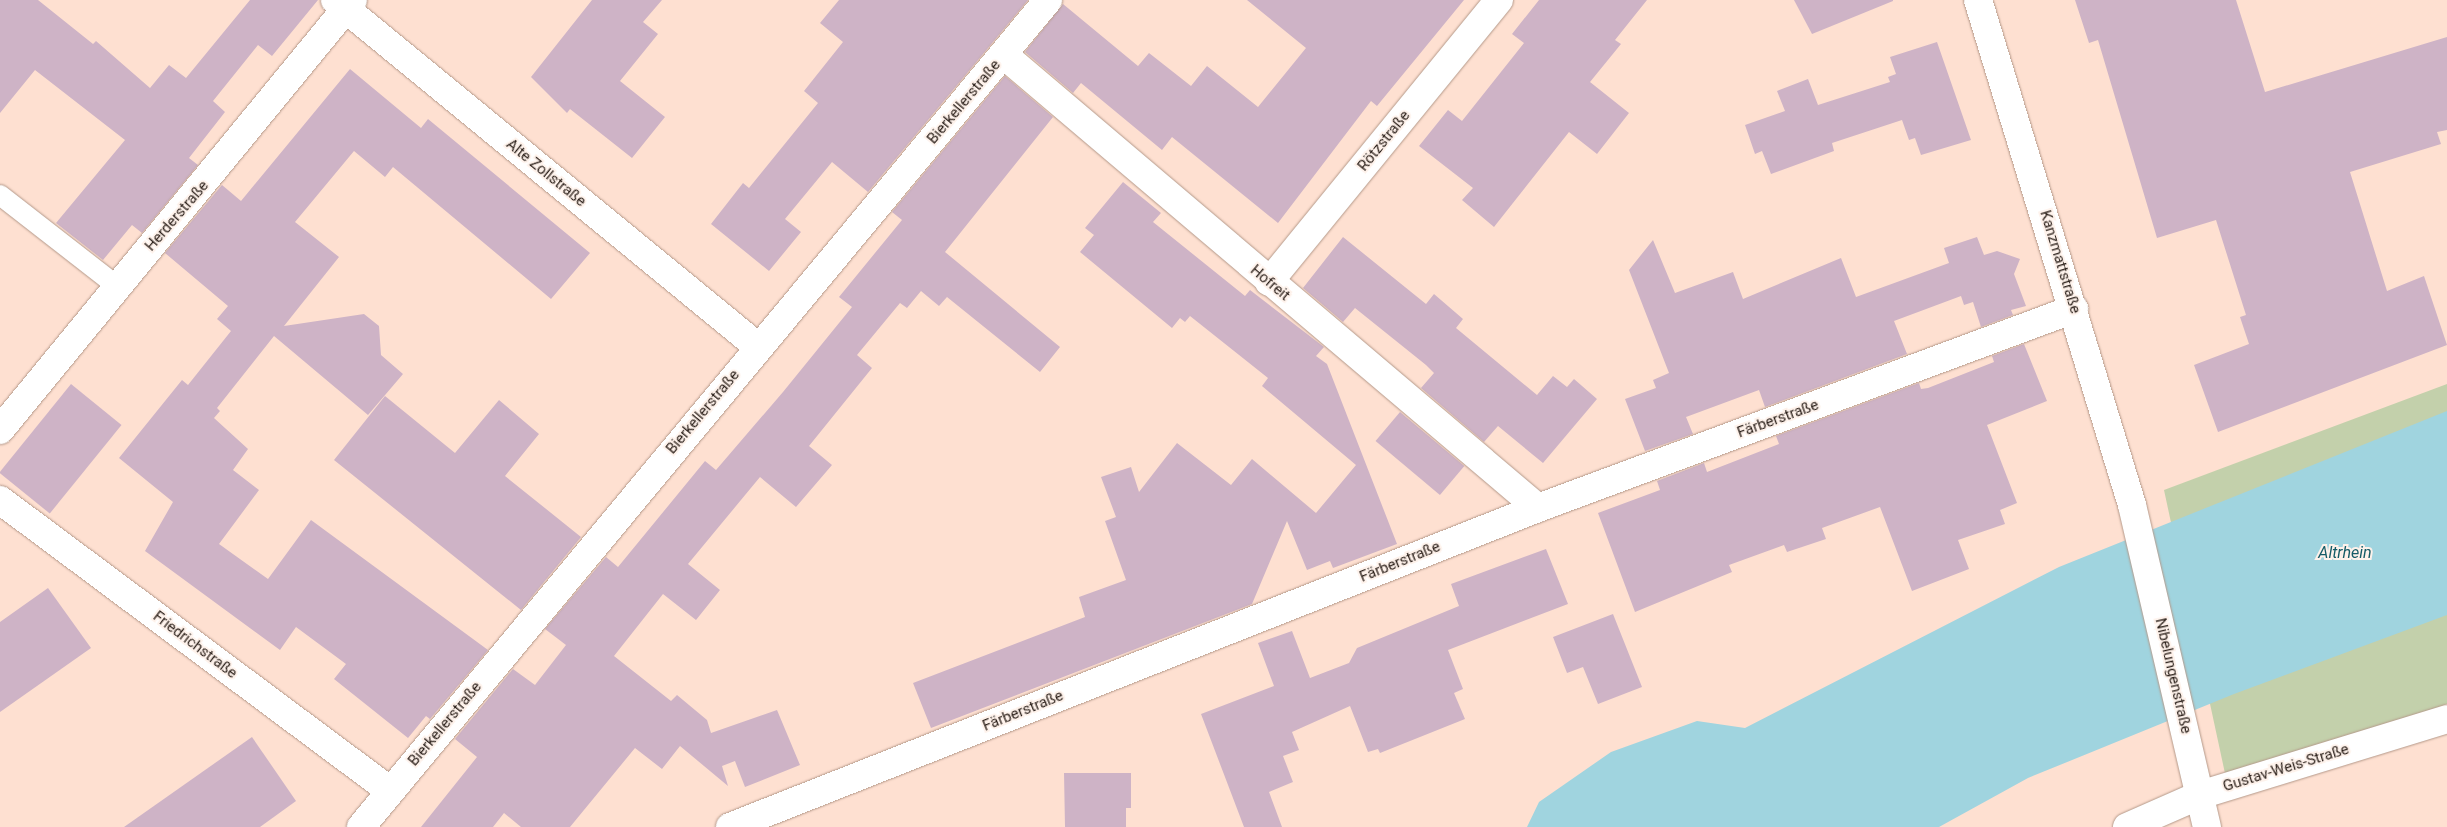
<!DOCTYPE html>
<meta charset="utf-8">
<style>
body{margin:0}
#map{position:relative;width:2447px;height:827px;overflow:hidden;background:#fee0d1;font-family:Roboto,sans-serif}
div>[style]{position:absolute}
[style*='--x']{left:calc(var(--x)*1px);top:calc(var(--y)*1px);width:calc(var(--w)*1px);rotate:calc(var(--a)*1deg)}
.green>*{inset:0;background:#c3d0ab}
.water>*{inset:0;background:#a0d4df}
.building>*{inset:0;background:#ceb3c6;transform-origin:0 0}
.roads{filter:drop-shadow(0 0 1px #b4998a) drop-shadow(0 0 1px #b4998a)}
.service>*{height:20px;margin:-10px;padding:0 10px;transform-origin:10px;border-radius:10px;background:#fff}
.minor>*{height:28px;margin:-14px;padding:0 14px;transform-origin:14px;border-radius:14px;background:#fff}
span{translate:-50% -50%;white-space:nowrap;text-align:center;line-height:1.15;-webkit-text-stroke:4px #fef2eb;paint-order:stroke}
.street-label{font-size:15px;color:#291e18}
.water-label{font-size:16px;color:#155b67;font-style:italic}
</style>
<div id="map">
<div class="green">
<div style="clip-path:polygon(2447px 384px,2447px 704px,2229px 792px,2164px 490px)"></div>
</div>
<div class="water">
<div style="clip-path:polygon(2447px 411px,2447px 615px,2234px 694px,2028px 778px,1939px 827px,1527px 827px,1539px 802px,1611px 752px,1697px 721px,1745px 728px,2059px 567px)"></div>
</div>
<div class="building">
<div style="clip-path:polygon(0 0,38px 0,93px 44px,96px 41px,150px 88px,169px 65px,186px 78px,250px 0,318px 0,272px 56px,258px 45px,213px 101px,225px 112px,189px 158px,198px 165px,142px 233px,132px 225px,103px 260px,56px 223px,125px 140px,35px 70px,0 113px)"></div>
<div style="clip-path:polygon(592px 0,662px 0,643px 22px,658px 34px,620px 81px,665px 117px,632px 158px,570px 109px,567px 113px,531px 77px)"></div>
<div style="clip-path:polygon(839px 0,1028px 0,868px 192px,832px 162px,785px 219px,801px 232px,769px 271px,711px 224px,743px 183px,749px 188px,818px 103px,804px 91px,843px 42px,820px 23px)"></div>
<div style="clip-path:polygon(1247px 0,1464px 0,1377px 106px,1371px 101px,1278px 223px,1172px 137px,1162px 150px,1081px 83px,1073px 93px,1025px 52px,1063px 4px,1138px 66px,1149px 53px,1191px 86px,1207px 66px,1258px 107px,1306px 48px)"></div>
<div style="clip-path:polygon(1539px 0,1647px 0,1615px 40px,1621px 44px,1590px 82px,1629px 113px,1597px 154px,1569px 132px,1494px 227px,1462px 200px,1473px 188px,1419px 146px,1448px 110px,1462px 121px,1524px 43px,1512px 34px)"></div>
<div style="clip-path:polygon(1794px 0,1893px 0,1893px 1px,1812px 34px)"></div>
<div style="clip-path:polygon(2075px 0,2236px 0,2265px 92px,2447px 37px,2447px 130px,2437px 132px,2441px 144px,2350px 172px,2387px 291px,2424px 276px,2447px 345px,2218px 432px,2194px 365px,2249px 344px,2240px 317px,2246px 315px,2216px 220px,2157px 238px,2098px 40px,2089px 43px)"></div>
<div style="clip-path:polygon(1937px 42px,1971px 140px,1921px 155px,1915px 138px,1909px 140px,1902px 120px,1832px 143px,1834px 151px,1771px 174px,1762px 151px,1755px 154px,1745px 125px,1785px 111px,1777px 91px,1808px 79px,1818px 105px,1890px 82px,1888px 77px,1896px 74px,1890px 57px)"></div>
<div style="clip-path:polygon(350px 69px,421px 128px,428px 119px,590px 253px,551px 299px,393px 167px,385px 177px,354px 151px,295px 222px,339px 257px,284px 326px,364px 314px,379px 326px,381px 355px,403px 374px,368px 415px,274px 336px,217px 408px,220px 411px,214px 418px,248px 449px,233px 470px,259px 490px,219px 544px,268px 579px,311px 520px,488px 650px,430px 719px,426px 716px,408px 738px,334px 679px,346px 664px,296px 627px,280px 650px,145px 551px,173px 502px,119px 458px,182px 380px,188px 385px,231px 331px,217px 319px,228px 306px,165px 253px,222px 185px,241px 201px)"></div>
<div style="clip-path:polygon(1005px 76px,1053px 117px,945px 252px,1060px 347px,1040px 372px,947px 297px,939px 306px,921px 291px,907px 308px,900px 303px,857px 355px,872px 368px,809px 446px,832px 465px,796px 507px,760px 477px,688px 564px,720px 590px,696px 620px,663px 594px,614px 656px,671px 701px,677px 695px,707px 720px,711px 733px,777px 710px,800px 765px,745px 787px,735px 761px,722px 766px,728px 786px,680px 746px,662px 769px,635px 748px,570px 827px,521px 827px,504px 813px,493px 827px,421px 827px,477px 757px,455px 739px,513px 669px,535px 685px,566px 645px,545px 629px,606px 557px,618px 567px,705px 461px,716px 470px,783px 392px,852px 307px,839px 297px,902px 220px,892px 212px)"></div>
<div style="clip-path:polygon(1123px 182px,1161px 213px,1153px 222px,1245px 296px,1250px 290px,1324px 347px,1316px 356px,1327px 364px,1397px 544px,1333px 568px,1330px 561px,1307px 570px,1287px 521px,1252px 604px,931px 728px,913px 683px,1085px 617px,1079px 597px,1126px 580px,1105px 521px,1116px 517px,1101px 477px,1131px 467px,1139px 492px,1177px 443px,1231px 485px,1252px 459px,1316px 513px,1356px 465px,1262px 386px,1268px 378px,1190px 316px,1185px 322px,1180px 318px,1172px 328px,1080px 252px,1094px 235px,1085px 228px)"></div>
<div style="clip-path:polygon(1343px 237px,1426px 304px,1434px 294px,1463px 319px,1456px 328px,1537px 395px,1553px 376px,1567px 387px,1574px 379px,1597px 399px,1543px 463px,1498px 426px,1484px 442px,1421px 388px,1434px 373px,1426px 365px,1355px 308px,1343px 322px,1303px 288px)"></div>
<div style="clip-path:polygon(1977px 237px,1984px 255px,1997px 251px,2020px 259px,2014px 274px,2026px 306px,2011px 310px,2013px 315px,1981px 327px,1973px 302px,1964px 305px,1961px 296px,1894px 321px,1907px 354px,1765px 407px,1759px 390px,1686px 417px,1693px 434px,1645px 451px,1625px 399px,1656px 388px,1653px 380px,1669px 373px,1629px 270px,1653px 240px,1675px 293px,1733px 272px,1743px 299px,1841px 258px,1856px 297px,1949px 263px,1944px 248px)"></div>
<div style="clip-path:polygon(2024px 344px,2047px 401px,1987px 425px,2017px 503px,2000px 510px,2005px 524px,1958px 540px,1969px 569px,1912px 591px,1880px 507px,1822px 528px,1826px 539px,1787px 552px,1784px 545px,1729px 565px,1732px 572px,1635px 612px,1598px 513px,1660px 490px,1657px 481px,1704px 463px,1707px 472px,1779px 444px,1776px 436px,1919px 383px,1921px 389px,1928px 388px,1994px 362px,1992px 356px)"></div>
<div style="left:71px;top:384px;width:65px;height:114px;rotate:39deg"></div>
<div style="clip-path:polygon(385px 396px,455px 453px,499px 400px,539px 434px,505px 476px,581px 537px,521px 610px,334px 460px)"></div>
<div style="left:1400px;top:412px;width:84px;height:38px;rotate:40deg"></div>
<div style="clip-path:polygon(1546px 549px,1568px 604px,1448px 650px,1463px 689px,1454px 693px,1465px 719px,1380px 753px,1378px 749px,1368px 752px,1350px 706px,1292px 732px,1299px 750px,1283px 756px,1293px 782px,1269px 792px,1282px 827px,1244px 827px,1201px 714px,1274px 686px,1258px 643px,1292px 631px,1310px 678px,1349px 663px,1357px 648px,1459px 606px,1451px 584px)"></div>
<div style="clip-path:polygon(48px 588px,91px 648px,0 712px,0 622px)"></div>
<div style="clip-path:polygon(1613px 614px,1642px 687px,1598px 704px,1583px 667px,1567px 673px,1553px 637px)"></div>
<div style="clip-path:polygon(252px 737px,296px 801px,260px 827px,124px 827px)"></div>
<div style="clip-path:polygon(1064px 773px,1131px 773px,1131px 808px,1126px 808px,1126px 827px,1065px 827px)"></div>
</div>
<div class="roads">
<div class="service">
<div style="--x:0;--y:195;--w:148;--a:37.9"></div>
</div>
<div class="minor">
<div style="--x:335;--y:0;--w:546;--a:39.35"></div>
<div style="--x:1978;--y:0;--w:528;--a:73.04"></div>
<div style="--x:2132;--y:505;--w:331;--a:76.9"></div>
<div style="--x:1004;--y:55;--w:700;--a:40.31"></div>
<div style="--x:1269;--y:282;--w:364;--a:-50.8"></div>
<div style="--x:0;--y:430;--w:556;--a:-50.62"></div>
<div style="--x:0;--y:500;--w:485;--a:36.7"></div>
<div style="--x:361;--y:827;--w:1075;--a:-50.28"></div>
<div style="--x:730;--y:827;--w:869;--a:-21.54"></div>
<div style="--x:1538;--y:508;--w:572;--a:-20.37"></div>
<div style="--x:2127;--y:827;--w:80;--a:-23.7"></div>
<div style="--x:2200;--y:795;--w:258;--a:-17.1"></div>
</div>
</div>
<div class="street-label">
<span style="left:964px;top:102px;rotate:-50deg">Bierkellerstraße</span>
<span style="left:1384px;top:141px;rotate:-51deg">Rötzstraße</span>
<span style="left:546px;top:173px;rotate:39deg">Alte Zollstraße</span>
<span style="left:177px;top:216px;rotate:-49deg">Herderstraße</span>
<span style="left:2060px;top:262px;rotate:73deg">Kanzmattstraße</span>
<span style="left:1270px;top:283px;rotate:40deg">Hofreit</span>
<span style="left:703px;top:412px;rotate:-50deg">Bierkellerstraße</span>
<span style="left:1778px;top:419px;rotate:-20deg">Färberstraße</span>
<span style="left:1400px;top:562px;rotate:-22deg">Färberstraße</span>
<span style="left:195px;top:645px;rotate:37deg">Friedrichstraße</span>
<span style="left:2173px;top:676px;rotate:77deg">Nibelungenstraße</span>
<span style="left:1023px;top:711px;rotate:-22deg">Färberstraße</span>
<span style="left:445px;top:724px;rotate:-50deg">Bierkellerstraße</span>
<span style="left:2286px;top:768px;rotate:-17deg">Gustav-Weis-Straße</span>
</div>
<div class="water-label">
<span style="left:2345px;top:553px">Altrhein</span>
</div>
</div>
